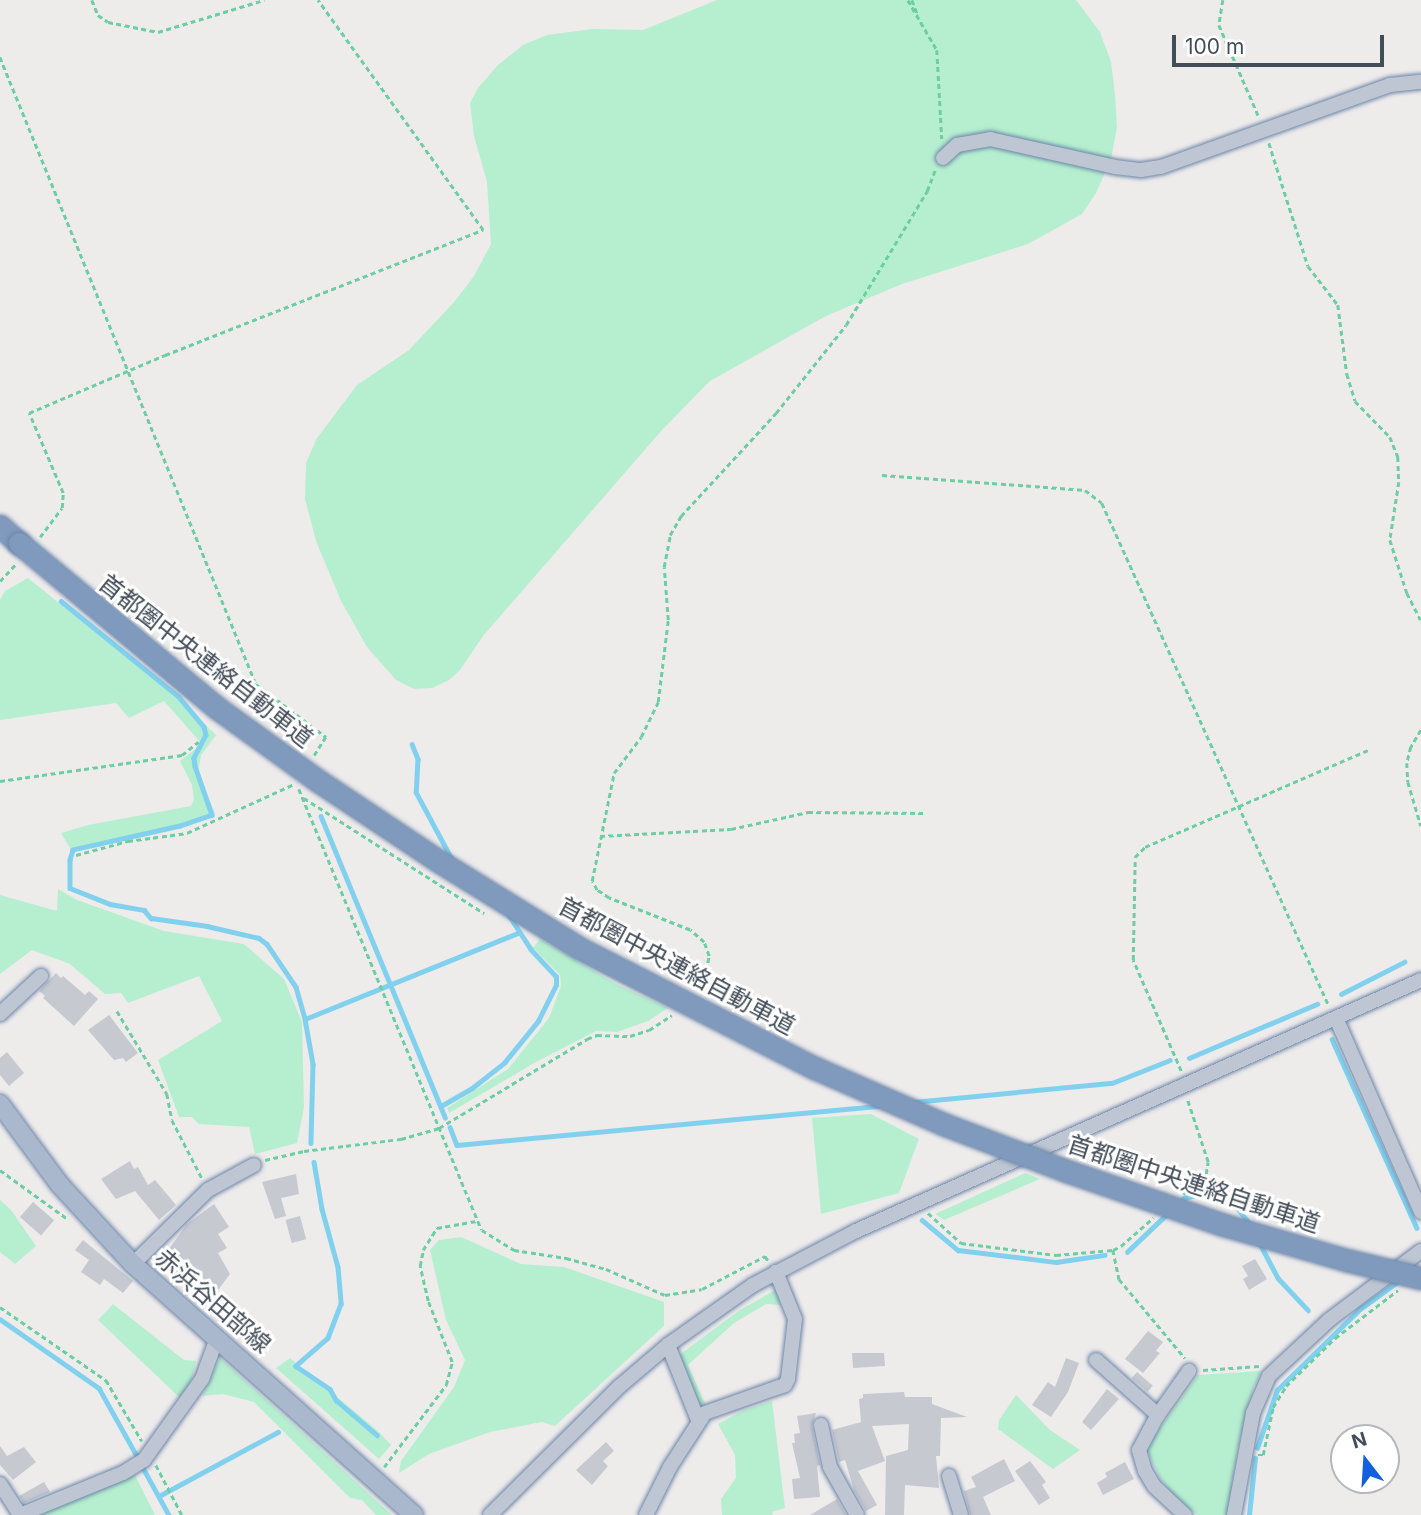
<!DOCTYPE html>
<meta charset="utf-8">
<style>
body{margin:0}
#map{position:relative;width:1421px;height:1515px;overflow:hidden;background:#eeebeb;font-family:Inter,"Noto Sans JP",sans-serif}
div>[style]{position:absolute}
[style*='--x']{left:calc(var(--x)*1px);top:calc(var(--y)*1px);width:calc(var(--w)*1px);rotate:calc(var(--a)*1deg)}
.green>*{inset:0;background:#b6efcf}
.stream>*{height:4.5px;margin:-2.25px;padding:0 2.25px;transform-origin:2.25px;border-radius:2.25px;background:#81d1ee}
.building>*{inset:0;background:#c7c9d1;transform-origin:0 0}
.path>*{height:2.5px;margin-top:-1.25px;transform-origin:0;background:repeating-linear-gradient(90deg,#6dcea4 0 5px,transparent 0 8.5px)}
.roads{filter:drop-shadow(0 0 2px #6b85a8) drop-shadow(0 0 2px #6b85a8)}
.minor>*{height:14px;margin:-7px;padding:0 7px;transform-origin:7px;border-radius:7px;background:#bdc6d2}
.major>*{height:18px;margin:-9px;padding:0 9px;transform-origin:9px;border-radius:9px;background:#a9b8cc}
.highway>*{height:21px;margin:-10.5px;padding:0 10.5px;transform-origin:10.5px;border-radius:10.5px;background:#809abd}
.bridges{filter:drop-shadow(0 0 2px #6b85a8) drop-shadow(0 0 2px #6b85a8)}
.highway-bridge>*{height:21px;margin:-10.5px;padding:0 10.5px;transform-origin:10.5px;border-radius:10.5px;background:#809abd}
span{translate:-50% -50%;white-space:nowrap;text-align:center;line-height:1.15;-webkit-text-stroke:6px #fff;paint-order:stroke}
.street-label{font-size:24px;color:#434d59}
.north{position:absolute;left:1330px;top:1424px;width:70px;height:70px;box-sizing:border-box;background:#fff;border:2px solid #b4b8bd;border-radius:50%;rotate:343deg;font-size:19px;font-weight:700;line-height:28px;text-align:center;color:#434d59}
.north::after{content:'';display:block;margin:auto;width:24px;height:32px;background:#1260e0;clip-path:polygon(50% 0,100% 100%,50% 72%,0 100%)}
.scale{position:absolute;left:1172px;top:35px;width:212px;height:32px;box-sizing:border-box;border:4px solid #434d59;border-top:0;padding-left:9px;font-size:21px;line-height:24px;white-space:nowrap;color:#434d59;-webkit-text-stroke:5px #fff;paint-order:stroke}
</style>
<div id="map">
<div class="green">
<div style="clip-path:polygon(717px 0,1076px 0,1100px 32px,1111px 62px,1115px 94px,1117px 127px,1111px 159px,1096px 193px,1082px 214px,1028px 244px,902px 284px,826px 316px,710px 381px,662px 430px,483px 636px,460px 670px,449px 680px,432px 688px,414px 689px,396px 680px,367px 647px,341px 601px,316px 541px,305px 499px,306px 463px,317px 438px,357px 385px,409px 350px,455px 301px,474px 276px,491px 244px,487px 182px,474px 136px,470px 103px,478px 88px,498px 65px,523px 45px,547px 35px,592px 29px,643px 30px)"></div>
<div style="clip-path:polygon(28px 578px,174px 696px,216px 735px,201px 755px,198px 773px,215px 813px,189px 826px,117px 839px,72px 851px,61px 833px,88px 825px,191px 806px,194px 799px,192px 785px,180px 761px,202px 744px,164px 701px,129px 718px,116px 703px,0 720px,0 600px,5px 591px)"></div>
<div style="clip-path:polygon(58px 889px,77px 900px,164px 931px,244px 944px,284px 979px,302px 1022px,304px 1107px,297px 1143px,255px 1154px,249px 1127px,199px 1124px,192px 1117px,179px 1117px,158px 1060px,222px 1021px,199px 976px,128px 1003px,121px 993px,105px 994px,70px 964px,32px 950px,0 974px,0 895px,57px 911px)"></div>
<div style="clip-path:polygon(540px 939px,616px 984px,668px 1008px,648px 1021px,617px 1032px,596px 1031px,536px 1062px,449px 1113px,447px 1108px,508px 1069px,549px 1018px,561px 986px,560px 975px,533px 948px)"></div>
<div style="clip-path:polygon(871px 1114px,919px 1139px,899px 1193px,821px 1214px,812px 1118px)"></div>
<div style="clip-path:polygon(1025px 1173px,1040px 1179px,944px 1220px,935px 1214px)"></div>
<div style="clip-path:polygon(0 1200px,11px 1210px,36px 1246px,15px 1264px,0 1252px)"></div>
<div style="clip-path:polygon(461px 1237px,521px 1264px,564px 1267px,664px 1302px,664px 1326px,555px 1426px,542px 1422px,490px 1432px,429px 1454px,399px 1473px,401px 1461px,454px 1387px,465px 1360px,446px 1320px,430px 1250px,439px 1240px)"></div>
<div style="clip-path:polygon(777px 1289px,781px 1305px,766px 1304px,734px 1323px,688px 1365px,705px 1403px,704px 1408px,696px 1407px,679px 1355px,740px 1310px)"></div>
<div style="clip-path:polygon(113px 1304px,184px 1360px,196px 1361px,191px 1384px,181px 1399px,98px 1320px)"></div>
<div style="clip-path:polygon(220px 1358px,307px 1437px,392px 1515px,376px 1515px,362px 1500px,350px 1498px,254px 1402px,223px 1394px,202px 1396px)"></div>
<div style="clip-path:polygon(290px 1358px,377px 1430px,391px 1445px,379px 1459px,276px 1368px)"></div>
<div style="clip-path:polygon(1262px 1371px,1254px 1386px,1238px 1447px,1228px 1515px,1197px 1515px,1173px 1496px,1160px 1478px,1146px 1448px,1198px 1375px)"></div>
<div style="clip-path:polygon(1016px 1395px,1050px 1430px,1080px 1450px,1053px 1469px,998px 1429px,999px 1420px)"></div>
<div style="clip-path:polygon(772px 1401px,785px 1508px,772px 1512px,773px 1515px,722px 1515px,721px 1499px,736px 1478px,735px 1455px,718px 1424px,744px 1410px)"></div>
<div style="clip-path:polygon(135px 1475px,155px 1515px,36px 1515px)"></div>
</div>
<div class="stream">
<div style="--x:61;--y:601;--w:152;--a:39.1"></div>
<div style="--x:179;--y:697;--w:39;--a:50"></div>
<div style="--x:204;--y:727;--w:8;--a:76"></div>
<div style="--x:206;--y:735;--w:26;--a:118"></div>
<div style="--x:194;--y:758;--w:8;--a:83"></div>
<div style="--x:195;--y:766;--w:52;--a:70.9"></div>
<div style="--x:212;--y:815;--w:34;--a:161"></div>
<div style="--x:180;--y:826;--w:110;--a:167.4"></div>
<div style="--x:73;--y:850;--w:10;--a:107"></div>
<div style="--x:70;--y:860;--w:28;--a:90"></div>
<div style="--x:70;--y:888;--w:43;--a:21.8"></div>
<div style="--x:110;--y:904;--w:35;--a:10"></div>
<div style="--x:144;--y:910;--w:11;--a:49"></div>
<div style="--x:151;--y:918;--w:57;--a:8.1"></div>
<div style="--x:207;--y:926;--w:53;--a:13"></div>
<div style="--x:259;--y:938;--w:10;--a:37"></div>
<div style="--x:267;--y:944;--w:52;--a:56"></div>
<div style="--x:296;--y:987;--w:33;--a:74"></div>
<div style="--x:305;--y:1019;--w:46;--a:79.9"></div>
<div style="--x:313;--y:1064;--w:79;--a:91.5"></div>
<div style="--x:412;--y:744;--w:16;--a:68"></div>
<div style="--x:418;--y:759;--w:33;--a:93"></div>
<div style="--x:416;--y:792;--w:76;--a:61.8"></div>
<div style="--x:321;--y:816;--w:326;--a:67.6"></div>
<div style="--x:1341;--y:994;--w:71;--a:-26.9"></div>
<div style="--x:305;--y:1019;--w:230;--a:-22"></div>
<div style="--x:1332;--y:1039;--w:207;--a:65.8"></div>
<div style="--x:1189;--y:1058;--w:139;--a:-22.9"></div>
<div style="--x:913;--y:1102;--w:200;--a:-5.5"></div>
<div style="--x:1112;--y:1083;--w:62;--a:-21.6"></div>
<div style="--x:441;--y:1106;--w:36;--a:-30"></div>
<div style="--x:472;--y:1088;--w:41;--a:-38"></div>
<div style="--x:504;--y:1063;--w:54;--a:-51"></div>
<div style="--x:538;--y:1021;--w:40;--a:-63.4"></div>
<div style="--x:556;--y:985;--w:8;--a:-90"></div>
<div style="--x:556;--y:977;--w:37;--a:-133"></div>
<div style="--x:531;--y:950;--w:44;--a:-123"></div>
<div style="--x:450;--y:1127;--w:19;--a:69"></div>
<div style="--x:457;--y:1145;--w:425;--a:-5.3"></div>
<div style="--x:314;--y:1162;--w:48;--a:80.3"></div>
<div style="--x:322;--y:1209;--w:60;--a:74.6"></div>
<div style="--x:338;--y:1267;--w:37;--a:85"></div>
<div style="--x:341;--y:1304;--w:36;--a:111"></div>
<div style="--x:328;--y:1338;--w:43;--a:138.8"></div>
<div style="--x:296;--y:1366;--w:41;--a:34.1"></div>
<div style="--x:330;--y:1389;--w:13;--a:61"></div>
<div style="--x:336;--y:1400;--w:54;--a:40.5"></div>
<div style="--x:1178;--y:1203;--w:8;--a:-40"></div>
<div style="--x:1184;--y:1198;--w:30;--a:-15"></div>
<div style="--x:1213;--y:1190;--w:19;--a:28"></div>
<div style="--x:1230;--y:1199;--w:32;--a:51"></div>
<div style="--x:922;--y:1220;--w:47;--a:39.8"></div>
<div style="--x:958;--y:1250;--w:99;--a:7"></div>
<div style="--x:1056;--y:1262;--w:49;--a:-8.3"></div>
<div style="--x:1260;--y:1244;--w:38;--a:62"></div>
<div style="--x:1278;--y:1278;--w:44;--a:46.8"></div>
<div style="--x:1127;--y:1252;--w:58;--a:-43.6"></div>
<div style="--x:0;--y:1319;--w:121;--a:34.9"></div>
<div style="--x:99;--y:1388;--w:78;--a:60.8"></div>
<div style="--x:1257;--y:1448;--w:61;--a:-71"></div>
<div style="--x:1277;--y:1390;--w:116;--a:-44.3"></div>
<div style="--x:1360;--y:1309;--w:49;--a:-35.9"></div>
<div style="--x:142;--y:1466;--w:56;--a:61.1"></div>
<div style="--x:159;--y:1496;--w:135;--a:-28.3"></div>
<div style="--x:1249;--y:1515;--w:57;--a:-84"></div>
</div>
<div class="building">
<div style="clip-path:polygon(56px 973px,61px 978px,63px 976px,85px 995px,89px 991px,98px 999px,74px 1026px,43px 998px,45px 996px,39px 991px)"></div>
<div style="clip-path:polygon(109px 1015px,138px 1053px,126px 1062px,123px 1058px,114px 1060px,88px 1030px)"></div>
<div style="clip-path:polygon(7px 1052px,24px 1073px,9px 1086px,0 1075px,0 1058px)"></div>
<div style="clip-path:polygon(130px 1161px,134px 1169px,138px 1167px,148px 1185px,155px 1180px,176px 1205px,159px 1220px,135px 1191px,116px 1199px,101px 1179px)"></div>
<div style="clip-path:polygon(296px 1174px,299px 1194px,281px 1198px,286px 1216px,275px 1219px,262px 1182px)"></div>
<div style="left:33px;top:1202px;width:28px;height:20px;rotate:41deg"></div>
<div style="clip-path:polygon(214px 1204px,229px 1227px,218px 1234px,227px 1248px,218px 1253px,230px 1274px,215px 1294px,200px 1281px,193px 1290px,157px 1266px,186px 1225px)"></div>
<div style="left:300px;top:1216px;width:24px;height:15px;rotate:75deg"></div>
<div style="clip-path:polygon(83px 1240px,133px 1281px,123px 1293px,104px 1279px,100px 1285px,81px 1272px,89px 1260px,75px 1250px)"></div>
<div style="clip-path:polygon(1255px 1259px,1267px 1279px,1249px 1290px,1243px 1279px,1248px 1276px,1242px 1266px)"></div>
<div style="clip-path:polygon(1148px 1331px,1163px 1342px,1156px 1351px,1160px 1353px,1143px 1373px,1125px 1359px)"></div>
<div style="clip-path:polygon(852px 1353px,884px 1353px,885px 1366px,853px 1368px)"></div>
<div style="clip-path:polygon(1066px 1358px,1079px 1363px,1068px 1392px,1051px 1417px,1032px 1405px,1048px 1382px,1055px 1387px)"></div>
<div style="left:1137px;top:1372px;width:21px;height:8px;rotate:41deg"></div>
<div style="clip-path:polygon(1107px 1389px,1119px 1399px,1091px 1430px,1082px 1422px)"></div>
<div style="clip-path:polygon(904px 1392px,905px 1397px,932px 1397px,932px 1404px,967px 1417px,941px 1418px,940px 1456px,936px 1456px,939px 1488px,905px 1485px,904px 1515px,885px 1515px,886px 1456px,908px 1450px,909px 1424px,872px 1426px,885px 1461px,858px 1471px,877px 1505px,866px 1511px,854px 1490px,845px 1460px,839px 1462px,832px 1430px,861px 1422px,859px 1399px,863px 1398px,863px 1394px)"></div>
<div style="clip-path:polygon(816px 1413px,812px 1426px,820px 1465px,817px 1466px,820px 1497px,794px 1499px,792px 1479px,800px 1478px,792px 1443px,795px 1443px,794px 1434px,800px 1433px,797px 1416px)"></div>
<div style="clip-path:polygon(606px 1442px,614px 1451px,603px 1461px,608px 1466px,592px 1485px,576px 1470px)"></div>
<div style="clip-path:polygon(0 1446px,7px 1456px,24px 1447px,36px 1462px,13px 1480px,0 1465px)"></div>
<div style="clip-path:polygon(1004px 1459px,1015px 1481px,983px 1497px,991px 1515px,970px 1515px,964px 1491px,976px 1487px,971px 1477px)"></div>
<div style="clip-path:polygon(1030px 1461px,1046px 1482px,1042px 1485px,1050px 1498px,1039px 1505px,1015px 1471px)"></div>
<div style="clip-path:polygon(1125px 1462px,1134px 1479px,1103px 1495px,1097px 1483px,1107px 1477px,1105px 1473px)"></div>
<div style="clip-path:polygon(44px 1482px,50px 1492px,24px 1503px,19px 1496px)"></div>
<div style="clip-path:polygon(837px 1499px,846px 1515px,810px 1515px)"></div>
</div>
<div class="path">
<div style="--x:92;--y:0;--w:16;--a:68"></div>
<div style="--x:98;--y:15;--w:12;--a:35"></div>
<div style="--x:108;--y:22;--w:51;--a:11.3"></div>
<div style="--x:158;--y:32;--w:111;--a:-16.8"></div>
<div style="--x:908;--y:0;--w:58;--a:59.9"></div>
<div style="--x:937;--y:50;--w:89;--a:86.8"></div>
<div style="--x:912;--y:0;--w:14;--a:69"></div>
<div style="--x:1223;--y:0;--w:25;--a:99"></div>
<div style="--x:1219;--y:25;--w:100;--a:66.5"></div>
<div style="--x:0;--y:57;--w:677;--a:67.79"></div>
<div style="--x:256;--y:684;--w:88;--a:37.1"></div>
<div style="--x:326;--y:737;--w:22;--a:122"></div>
<div style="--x:1269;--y:143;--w:129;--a:72.4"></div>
<div style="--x:1308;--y:266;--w:49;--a:52.4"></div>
<div style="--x:1338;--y:305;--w:70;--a:82.6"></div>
<div style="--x:1347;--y:374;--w:28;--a:73"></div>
<div style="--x:1355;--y:401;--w:50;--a:45.8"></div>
<div style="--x:1390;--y:437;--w:22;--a:68"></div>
<div style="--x:1398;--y:457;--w:25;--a:88"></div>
<div style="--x:1399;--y:482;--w:59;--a:98.8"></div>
<div style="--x:1390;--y:540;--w:56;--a:72.2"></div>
<div style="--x:1407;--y:593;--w:30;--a:63"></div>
<div style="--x:882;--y:475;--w:204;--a:4.2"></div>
<div style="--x:1085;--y:490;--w:21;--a:37"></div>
<div style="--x:1102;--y:503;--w:552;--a:65.71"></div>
<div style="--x:40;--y:537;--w:36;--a:-53"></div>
<div style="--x:62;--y:508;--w:15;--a:-86"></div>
<div style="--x:63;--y:493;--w:87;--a:-113"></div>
<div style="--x:29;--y:413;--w:148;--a:-23.1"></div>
<div style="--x:165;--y:355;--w:342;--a:-21.5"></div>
<div style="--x:483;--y:230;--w:283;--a:-125.7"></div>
<div style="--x:0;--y:581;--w:25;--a:-47"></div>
<div style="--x:1421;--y:730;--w:20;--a:120"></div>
<div style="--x:1411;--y:747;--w:16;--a:104"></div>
<div style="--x:1407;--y:763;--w:19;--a:87"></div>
<div style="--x:1408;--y:782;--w:46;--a:73.5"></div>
<div style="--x:0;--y:781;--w:184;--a:-8.1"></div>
<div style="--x:182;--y:755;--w:21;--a:-39"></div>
<div style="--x:299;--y:789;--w:477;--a:67.5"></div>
<div style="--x:482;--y:1230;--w:38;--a:32"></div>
<div style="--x:514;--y:1250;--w:53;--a:8.7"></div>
<div style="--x:566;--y:1258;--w:41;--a:15.4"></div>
<div style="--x:606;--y:1269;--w:64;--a:23.8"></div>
<div style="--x:665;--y:1295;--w:37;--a:-9"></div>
<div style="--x:702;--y:1289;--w:71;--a:-27.6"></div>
<div style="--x:765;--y:1256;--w:7;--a:56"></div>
<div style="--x:304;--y:798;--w:214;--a:32.6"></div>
<div style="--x:600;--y:836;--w:131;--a:-3.1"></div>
<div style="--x:731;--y:829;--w:79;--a:-12.4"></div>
<div style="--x:808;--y:812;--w:115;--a:0.5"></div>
<div style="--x:76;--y:855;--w:54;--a:-15.1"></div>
<div style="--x:128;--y:841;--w:60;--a:-7.7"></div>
<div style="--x:187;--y:833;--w:118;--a:-24.6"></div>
<div style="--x:693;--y:988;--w:21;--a:-53"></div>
<div style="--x:706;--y:971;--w:15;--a:-79"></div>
<div style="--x:709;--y:956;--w:15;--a:-110"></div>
<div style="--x:704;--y:942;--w:18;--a:-139"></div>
<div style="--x:690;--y:930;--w:87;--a:-158.4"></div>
<div style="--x:609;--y:898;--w:14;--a:-146"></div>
<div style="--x:597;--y:890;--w:10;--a:-119"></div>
<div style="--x:592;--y:881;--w:110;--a:-78.5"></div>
<div style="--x:614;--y:773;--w:45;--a:-53.1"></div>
<div style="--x:641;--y:737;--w:39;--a:-64"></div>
<div style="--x:658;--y:702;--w:83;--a:-83"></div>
<div style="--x:668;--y:620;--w:53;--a:-94.3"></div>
<div style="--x:664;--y:567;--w:33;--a:-79"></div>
<div style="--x:670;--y:535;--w:22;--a:-60"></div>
<div style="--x:681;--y:516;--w:140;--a:-47.3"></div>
<div style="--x:776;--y:413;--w:112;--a:-51.5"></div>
<div style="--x:846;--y:325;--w:157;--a:-58.8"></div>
<div style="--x:927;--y:191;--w:22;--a:-69"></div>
<div style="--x:117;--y:1011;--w:97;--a:58.9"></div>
<div style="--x:167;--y:1094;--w:26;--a:79"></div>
<div style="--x:172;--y:1120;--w:65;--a:62.7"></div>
<div style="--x:1181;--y:1071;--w:121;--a:-113.4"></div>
<div style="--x:1133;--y:960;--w:103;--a:-88.9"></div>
<div style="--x:1135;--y:857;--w:14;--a:-45"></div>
<div style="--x:1145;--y:847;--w:243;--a:-23.5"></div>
<div style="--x:265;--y:1160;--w:40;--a:-13"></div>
<div style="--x:304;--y:1151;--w:98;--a:-7.1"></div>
<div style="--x:401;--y:1139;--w:40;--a:-16"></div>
<div style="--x:439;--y:1128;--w:173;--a:-31"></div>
<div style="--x:587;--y:1039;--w:11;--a:-22"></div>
<div style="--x:597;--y:1035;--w:33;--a:2"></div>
<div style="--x:630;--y:1036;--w:20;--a:-18"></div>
<div style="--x:649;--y:1030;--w:27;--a:-33"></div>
<div style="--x:0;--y:1170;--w:85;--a:35.9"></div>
<div style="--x:1183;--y:1194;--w:30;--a:-41"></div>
<div style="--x:1206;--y:1174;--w:12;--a:-81"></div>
<div style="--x:1208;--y:1162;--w:66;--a:-108.4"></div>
<div style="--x:928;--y:1213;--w:45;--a:42.3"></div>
<div style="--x:961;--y:1243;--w:96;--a:7.2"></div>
<div style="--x:1056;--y:1255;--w:57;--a:-5"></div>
<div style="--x:1113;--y:1250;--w:9;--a:-27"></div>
<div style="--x:1121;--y:1246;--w:43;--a:-41.2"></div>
<div style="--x:1113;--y:1250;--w:30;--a:78"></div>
<div style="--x:1119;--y:1279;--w:103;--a:50.1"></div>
<div style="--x:0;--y:1307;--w:129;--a:34.6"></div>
<div style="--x:106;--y:1380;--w:71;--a:59.5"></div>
<div style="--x:1203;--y:1370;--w:56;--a:-4.1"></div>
<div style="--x:1258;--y:1455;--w:5;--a:0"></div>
<div style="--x:1263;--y:1455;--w:49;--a:-78.2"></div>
<div style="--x:1273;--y:1407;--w:25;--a:-58"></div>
<div style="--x:1286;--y:1386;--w:69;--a:-44.4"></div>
<div style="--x:1335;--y:1338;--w:79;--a:-37.3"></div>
<div style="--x:156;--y:1465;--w:56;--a:62.5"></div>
<div style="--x:384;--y:1467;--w:103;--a:-52.9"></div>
<div style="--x:446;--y:1385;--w:24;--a:-75"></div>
<div style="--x:452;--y:1362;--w:66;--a:-111.5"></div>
<div style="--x:428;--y:1301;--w:36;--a:-103"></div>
<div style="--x:420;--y:1266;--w:16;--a:-79"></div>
<div style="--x:423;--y:1250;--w:26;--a:-58"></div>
<div style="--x:437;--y:1228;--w:40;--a:-10"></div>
</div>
<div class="roads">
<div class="minor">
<div style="--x:943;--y:158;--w:19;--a:-43"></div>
<div style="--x:957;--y:145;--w:34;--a:-10"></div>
<div style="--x:990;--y:139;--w:128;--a:12.6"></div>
<div style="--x:1115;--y:167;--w:26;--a:7"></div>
<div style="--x:1141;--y:170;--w:20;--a:-9"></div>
<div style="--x:1161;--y:167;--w:243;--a:-19.7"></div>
<div style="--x:1390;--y:85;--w:31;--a:-6"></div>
<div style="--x:0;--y:1014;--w:56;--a:-42.8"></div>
<div style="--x:1336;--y:1018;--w:212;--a:66.3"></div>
<div style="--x:133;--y:1264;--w:105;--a:-44.6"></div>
<div style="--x:208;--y:1190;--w:52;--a:-28.5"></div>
<div style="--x:668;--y:1345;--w:81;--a:68.2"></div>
<div style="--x:1096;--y:1360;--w:83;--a:41.6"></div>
<div style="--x:821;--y:1425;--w:43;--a:77.9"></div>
<div style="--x:830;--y:1467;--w:55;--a:60.6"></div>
<div style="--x:949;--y:1476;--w:41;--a:72.9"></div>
<div style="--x:0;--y:1484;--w:37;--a:57"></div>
<div style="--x:20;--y:1515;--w:111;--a:-22.2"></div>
<div style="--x:123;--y:1473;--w:25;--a:-32"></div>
<div style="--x:144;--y:1460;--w:100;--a:-54.4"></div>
<div style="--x:202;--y:1379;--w:44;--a:-69.9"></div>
<div style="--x:490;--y:1515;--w:183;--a:-44.8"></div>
<div style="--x:620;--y:1386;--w:63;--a:-40.5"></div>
<div style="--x:668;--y:1345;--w:104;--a:-35.2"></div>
<div style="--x:753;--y:1285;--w:116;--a:-27.7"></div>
<div style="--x:856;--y:1231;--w:618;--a:-23.95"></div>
<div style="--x:646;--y:1515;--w:54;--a:-63.4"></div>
<div style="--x:670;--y:1467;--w:64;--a:-57.1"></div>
<div style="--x:705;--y:1413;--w:75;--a:-19.4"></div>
<div style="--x:776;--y:1388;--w:9;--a:-18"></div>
<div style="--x:785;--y:1385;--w:7;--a:-63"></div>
<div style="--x:788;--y:1379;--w:60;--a:-83.3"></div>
<div style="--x:795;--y:1319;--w:51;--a:-112"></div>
<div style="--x:1185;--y:1515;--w:42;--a:-136.9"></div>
<div style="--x:1154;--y:1486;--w:17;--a:-121"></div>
<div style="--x:1145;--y:1471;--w:22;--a:-106"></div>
<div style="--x:1139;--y:1450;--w:40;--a:-62"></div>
<div style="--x:1158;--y:1415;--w:54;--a:-54.8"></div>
<div style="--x:1234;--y:1515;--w:104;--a:-79.4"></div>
<div style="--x:1253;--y:1413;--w:40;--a:-66.6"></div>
<div style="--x:1269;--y:1376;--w:82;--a:-43"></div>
<div style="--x:1329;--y:1320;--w:115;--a:-36.9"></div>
</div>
<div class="major">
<div style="--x:0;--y:1104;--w:101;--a:53.5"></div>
<div style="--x:60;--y:1185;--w:108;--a:47.3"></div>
<div style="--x:133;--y:1264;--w:377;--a:41.8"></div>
</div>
<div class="highway">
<div style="--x:0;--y:526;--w:25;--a:42"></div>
</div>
</div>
<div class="bridges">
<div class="highway-bridge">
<div style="--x:19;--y:543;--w:258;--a:39.8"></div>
<div style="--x:217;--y:708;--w:123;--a:35.8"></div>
<div style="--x:317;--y:780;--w:144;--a:33.7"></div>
<div style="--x:437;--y:860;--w:167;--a:31.8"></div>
<div style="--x:579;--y:948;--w:265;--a:27"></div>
<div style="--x:815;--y:1068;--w:140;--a:23.6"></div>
<div style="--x:943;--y:1124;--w:133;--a:20.8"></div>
<div style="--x:1067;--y:1171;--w:166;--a:19"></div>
<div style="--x:1224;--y:1225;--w:127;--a:16"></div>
<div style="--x:1346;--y:1260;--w:77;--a:13.5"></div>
</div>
</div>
<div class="street-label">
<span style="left:206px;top:661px;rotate:38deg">首都圏中央連絡自動車道</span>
<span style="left:677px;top:966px;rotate:28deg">首都圏中央連絡自動車道</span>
<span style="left:1194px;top:1184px;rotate:18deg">首都圏中央連絡自動車道</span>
<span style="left:213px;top:1301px;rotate:41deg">赤浜谷田部線</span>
</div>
<div class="north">N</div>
<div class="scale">100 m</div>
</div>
